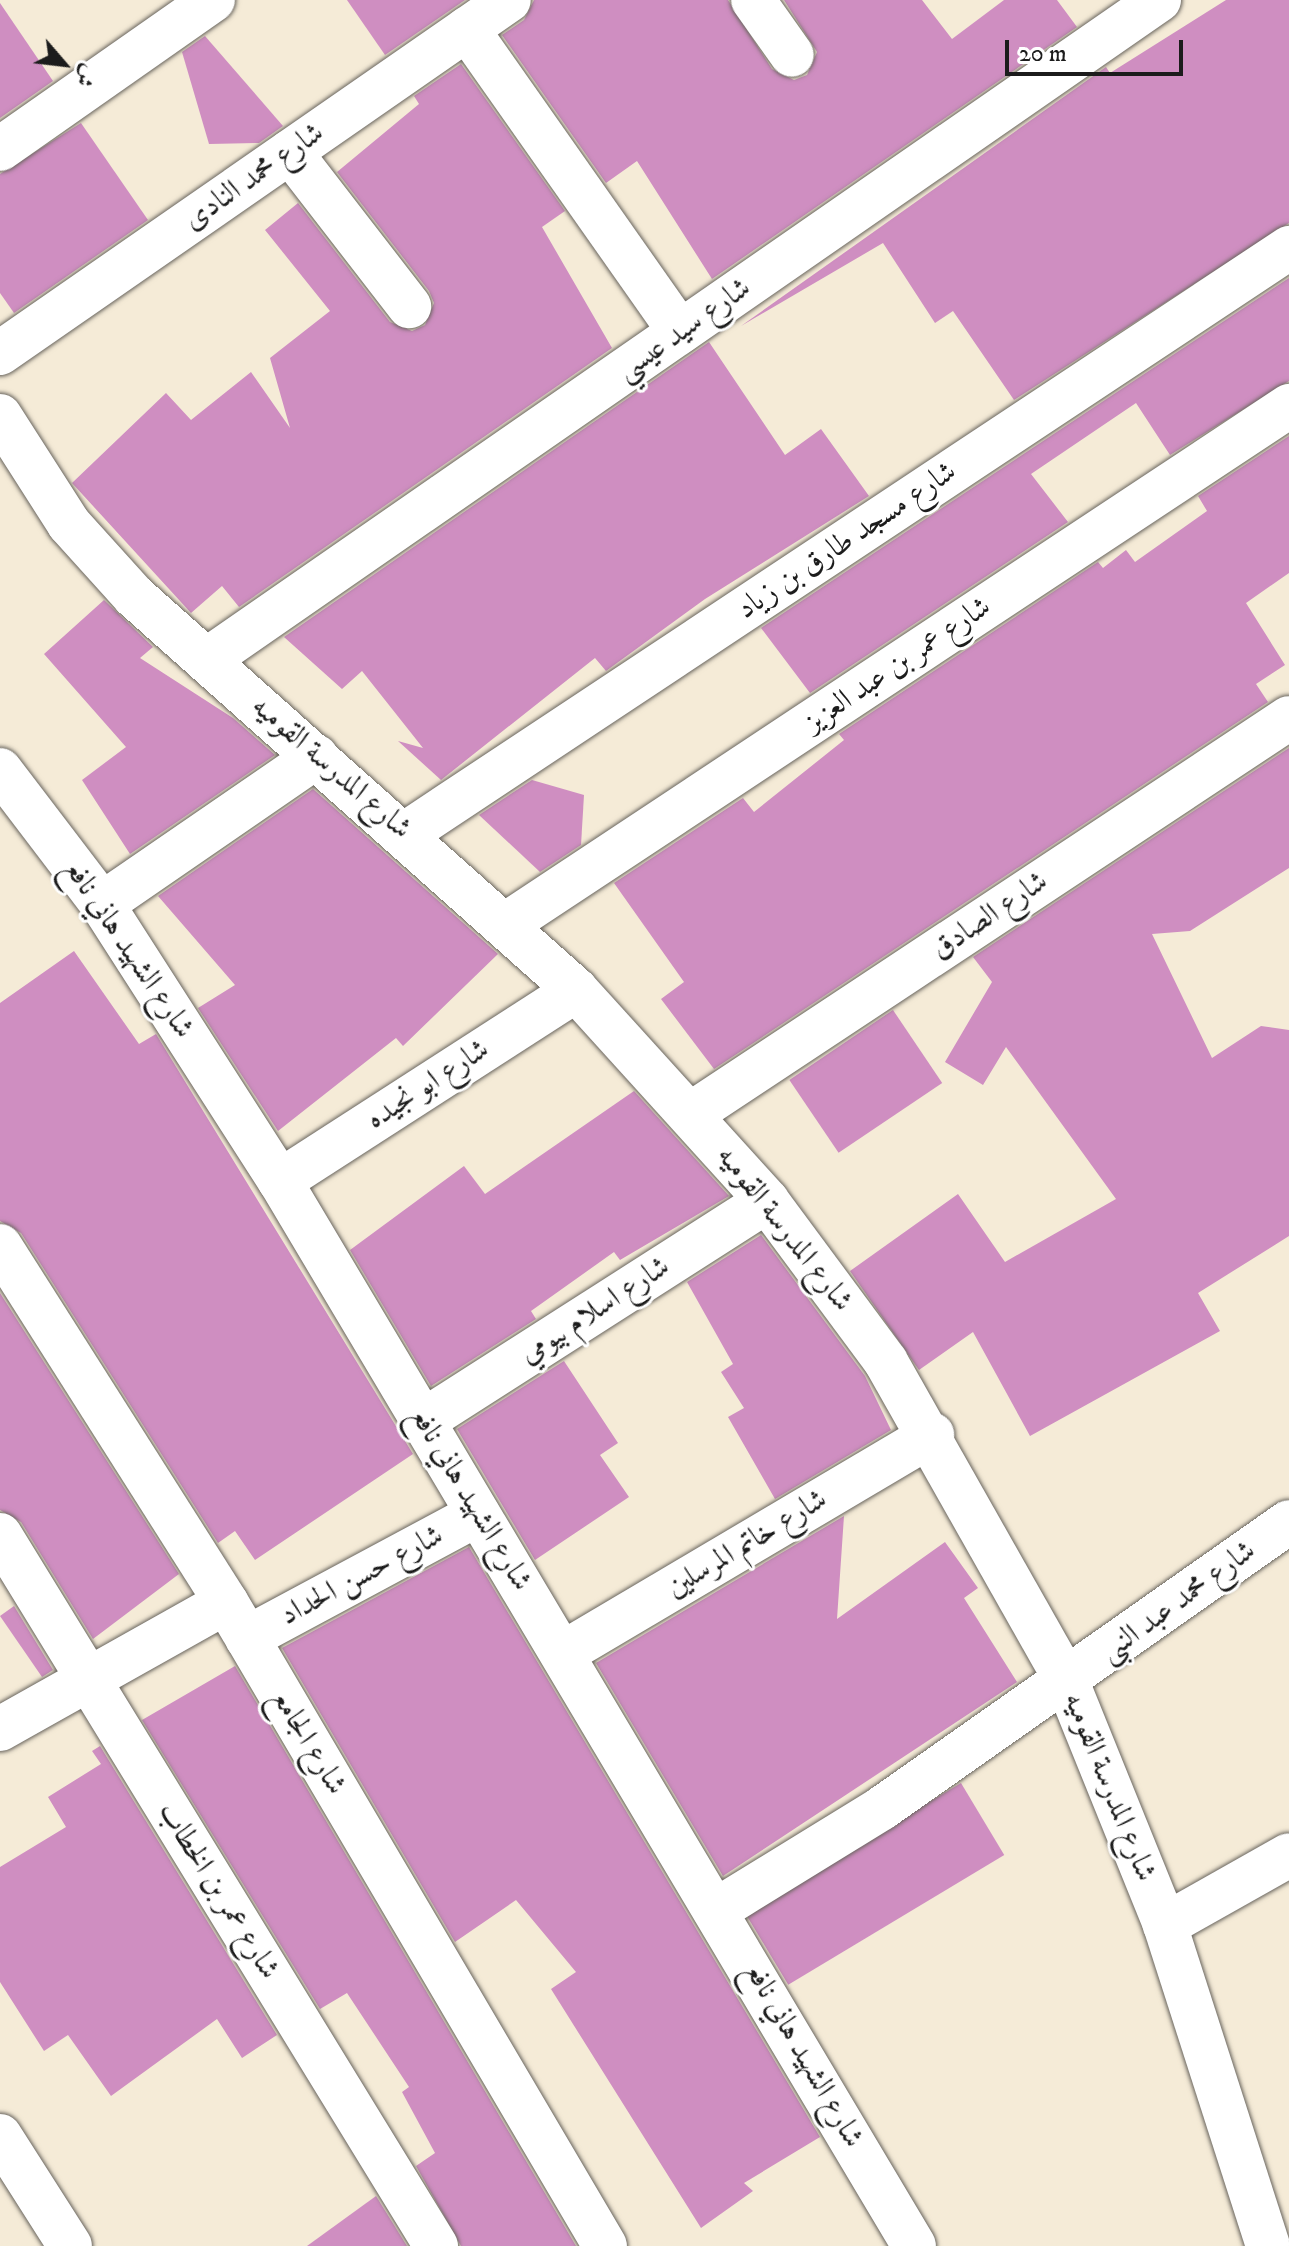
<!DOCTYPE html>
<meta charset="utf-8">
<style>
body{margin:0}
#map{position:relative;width:1289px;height:2246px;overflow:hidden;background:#f5ebd7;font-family:"IM FELL DW Pica",Amiri,serif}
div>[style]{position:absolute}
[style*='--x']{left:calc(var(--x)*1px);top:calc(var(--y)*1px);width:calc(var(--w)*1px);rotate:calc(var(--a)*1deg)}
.building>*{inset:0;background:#cf8ec1;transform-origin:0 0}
.roads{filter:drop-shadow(0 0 2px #68645d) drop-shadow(0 0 2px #68645d)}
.street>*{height:44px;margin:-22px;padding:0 22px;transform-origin:22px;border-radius:22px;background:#fff}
span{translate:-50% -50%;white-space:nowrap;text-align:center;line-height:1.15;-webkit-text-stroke:6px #fff;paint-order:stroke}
.street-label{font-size:30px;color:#1c1c1c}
.north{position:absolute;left:24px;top:24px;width:80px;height:80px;-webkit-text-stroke:6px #fff;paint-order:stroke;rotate:118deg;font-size:22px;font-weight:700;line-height:32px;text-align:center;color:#1c1c1c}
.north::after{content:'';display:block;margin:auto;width:28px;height:36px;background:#1c1c1c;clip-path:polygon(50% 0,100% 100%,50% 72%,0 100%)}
.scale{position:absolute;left:1005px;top:40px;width:178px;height:36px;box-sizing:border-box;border:4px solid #1c1c1c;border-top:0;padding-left:10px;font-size:24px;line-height:28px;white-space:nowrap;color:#1c1c1c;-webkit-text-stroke:6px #fff;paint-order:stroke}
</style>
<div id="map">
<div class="building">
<div style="clip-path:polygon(347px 0,465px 0,385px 55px)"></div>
<div style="clip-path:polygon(534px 0,728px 0,772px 69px,794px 80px,807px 75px,817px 52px,784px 0,922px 0,952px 39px,1004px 0,1057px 0,1077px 27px,712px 279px,637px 161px,606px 183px,502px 35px,524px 20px)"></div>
<div style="clip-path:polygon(1226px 0,1289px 0,1289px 223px,1014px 400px,953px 311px,935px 323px,883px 243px,741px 326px,1106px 67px,1110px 73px)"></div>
<div style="clip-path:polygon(0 3px,53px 81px,0 118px)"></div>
<div style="clip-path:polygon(205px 36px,283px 126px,259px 143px,209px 144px,182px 52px)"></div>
<div style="clip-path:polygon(461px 64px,565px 211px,542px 227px,612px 348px,239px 607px,222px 586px,191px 613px,72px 483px,166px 393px,191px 420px,251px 372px,290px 428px,270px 358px,330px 311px,265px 230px,298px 203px,390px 322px,412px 331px,425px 325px,434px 303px,429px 291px,337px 172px,419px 104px,414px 96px)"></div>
<div style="clip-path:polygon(81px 123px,148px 220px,14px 313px,0 293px,0 174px)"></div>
<div style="clip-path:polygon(1289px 278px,1289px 381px,1170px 455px,1136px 403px,1031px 474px,1068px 522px,810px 693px,761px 628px)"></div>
<div style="clip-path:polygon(709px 342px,785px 455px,821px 429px,869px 496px,705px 599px,606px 671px,595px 658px,441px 780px,398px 741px,423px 748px,362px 671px,342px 689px,284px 637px)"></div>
<div style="clip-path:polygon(1289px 436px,1289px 573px,1246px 603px,1285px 665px,1256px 684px,1268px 702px,714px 1069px,661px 999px,684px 982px,614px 883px,743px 798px,754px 812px,844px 740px,839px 734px,1098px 562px,1103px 568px,1126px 550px,1135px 562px,1207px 511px,1198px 496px)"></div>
<div style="clip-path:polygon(104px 600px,153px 647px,140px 658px,233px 718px,275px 755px,130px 854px,82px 780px,126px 747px,44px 654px)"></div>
<div style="clip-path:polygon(1289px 748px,1289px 868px,1190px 931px,1152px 934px,1212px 1058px,1261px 1026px,1289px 1030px,1289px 1236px,1198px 1293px,1220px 1331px,1030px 1436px,973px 1332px,919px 1370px,850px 1271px,958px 1194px,1005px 1262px,1116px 1199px,1006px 1047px,983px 1085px,945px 1062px,992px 982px,973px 957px)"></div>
<div style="clip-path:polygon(532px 780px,584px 795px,581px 845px,540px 872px,479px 815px)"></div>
<div style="clip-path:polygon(313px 789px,498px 954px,403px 1046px,396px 1038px,278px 1131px,198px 1008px,235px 985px,158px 896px)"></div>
<div style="clip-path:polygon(74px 951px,139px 1044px,156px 1034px,413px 1454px,255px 1560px,235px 1531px,218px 1543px,21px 1233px,0 1221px,0 1003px)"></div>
<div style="left:893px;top:1010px;width:88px;height:125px;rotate:56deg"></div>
<div style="clip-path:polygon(634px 1091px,729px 1196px,620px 1260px,614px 1252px,531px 1311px,536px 1319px,431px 1386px,350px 1250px,464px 1166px,485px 1194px)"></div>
<div style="clip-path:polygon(761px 1235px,865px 1376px,891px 1430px,775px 1499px,728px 1417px,744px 1408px,721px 1372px,733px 1364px,687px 1282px)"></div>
<div style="clip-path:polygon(0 1293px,179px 1574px,93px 1639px,21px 1522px,0 1510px)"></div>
<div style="clip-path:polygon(564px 1361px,618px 1443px,600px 1455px,629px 1497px,535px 1560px,457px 1429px)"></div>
<div style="clip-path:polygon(844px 1516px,837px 1619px,945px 1542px,978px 1588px,964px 1598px,1017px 1682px,723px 1876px,596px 1663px)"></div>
<div style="clip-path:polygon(469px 1547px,820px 2137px,744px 2183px,753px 2191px,701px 2228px,551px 1989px,576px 1972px,516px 1900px,455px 1942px,282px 1648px)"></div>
<div style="clip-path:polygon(14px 1606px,53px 1670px,42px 1677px,0 1616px)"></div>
<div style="clip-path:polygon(235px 1666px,576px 2246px,461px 2246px,416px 2166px,435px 2153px,402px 2092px,409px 2087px,347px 1993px,320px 2009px,142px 1720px)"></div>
<div style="clip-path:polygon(100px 1746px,277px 2035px,242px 2058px,217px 2019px,111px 2096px,68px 2035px,44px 2051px,0 1982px,0 1867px,66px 1827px,48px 1797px,101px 1764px,92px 1751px)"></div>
<div style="left:961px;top:1783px;width:84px;height:252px;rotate:59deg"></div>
<div style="clip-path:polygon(376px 2196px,407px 2246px,307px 2246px)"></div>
</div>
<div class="roads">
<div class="street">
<div style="--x:753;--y:0;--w:67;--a:54.7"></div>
<div style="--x:467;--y:29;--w:370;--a:54.9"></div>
<div style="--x:0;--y:149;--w:260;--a:-35"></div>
<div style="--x:290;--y:152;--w:195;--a:52.3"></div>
<div style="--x:0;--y:353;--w:619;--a:-34.74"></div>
<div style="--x:0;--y:416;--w:128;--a:57.4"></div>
<div style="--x:69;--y:524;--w:97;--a:47.9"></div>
<div style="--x:134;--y:596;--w:592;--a:41.71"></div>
<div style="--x:576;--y:990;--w:285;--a:47.8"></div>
<div style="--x:767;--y:1201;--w:200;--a:53.5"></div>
<div style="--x:886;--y:1362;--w:368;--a:60.5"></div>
<div style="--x:1067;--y:1682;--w:262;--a:68"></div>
<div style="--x:1165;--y:1925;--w:337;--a:72.2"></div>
<div style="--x:208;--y:659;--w:1157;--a:-34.72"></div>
<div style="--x:0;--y:770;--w:168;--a:52.7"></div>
<div style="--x:102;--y:904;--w:329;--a:57.3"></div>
<div style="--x:280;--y:1181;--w:1239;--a:59.23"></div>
<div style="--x:405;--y:834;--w:1061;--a:-33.54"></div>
<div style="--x:102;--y:904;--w:260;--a:-34.5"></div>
<div style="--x:508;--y:923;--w:937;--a:-33.5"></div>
<div style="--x:691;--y:1114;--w:717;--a:-33.51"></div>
<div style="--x:280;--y:1181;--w:352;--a:-32.8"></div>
<div style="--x:0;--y:1246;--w:422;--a:57.6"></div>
<div style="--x:226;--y:1602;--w:747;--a:59.52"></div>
<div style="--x:423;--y:1421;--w:408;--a:-32.6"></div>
<div style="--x:0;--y:1535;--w:834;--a:58.48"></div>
<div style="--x:247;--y:1638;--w:262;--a:-28.2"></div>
<div style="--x:563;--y:1653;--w:429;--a:-30.6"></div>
<div style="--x:0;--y:1729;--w:259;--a:-29.3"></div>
<div style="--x:718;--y:1909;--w:193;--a:-31.6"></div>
<div style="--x:882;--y:1808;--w:497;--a:-35.1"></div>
<div style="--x:1165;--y:1925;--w:142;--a:-29.4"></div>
<div style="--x:0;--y:2136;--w:130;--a:57.5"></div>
</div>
</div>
<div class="street-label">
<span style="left:254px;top:177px;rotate:-35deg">شارع محمد النادى</span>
<span style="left:684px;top:330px;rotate:-35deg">شارع سيد عيسي</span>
<span style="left:847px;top:541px;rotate:-34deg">شارع مسجد طارق بن زياد</span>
<span style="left:898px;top:665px;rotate:-34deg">شارع عمر بن عبد العزيز</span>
<span style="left:331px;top:768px;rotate:41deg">شارع المدرسة القوميه</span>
<span style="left:990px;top:916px;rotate:-34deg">شارع الصادق</span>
<span style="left:128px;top:949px;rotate:56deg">شارع الشهيد هاني نافع</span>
<span style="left:428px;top:1085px;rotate:-33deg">شارع ابو نجيده</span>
<span style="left:784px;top:1229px;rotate:52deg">شارع المدرسة القوميه</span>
<span style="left:595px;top:1311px;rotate:-33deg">شارع اسلام بيومي</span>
<span style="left:470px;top:1499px;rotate:59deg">شارع الشهيد هاني نافع</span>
<span style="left:747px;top:1544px;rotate:-31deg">شارع خاتم المرسلين</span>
<span style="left:362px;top:1576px;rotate:-28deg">شارع حسن الحداد</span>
<span style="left:1178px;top:1602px;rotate:-36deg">شارع محمد عبد النبى</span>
<span style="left:308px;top:1742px;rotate:59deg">شارع الجامع</span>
<span style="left:1109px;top:1787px;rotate:68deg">شارع المدرسة القوميه</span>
<span style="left:218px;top:1891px;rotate:58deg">شارع عمر بن الخطاب</span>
<span style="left:803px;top:2055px;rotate:60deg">شارع الشهيد هاني نافع</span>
</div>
<div class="north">ش</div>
<div class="scale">20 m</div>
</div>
